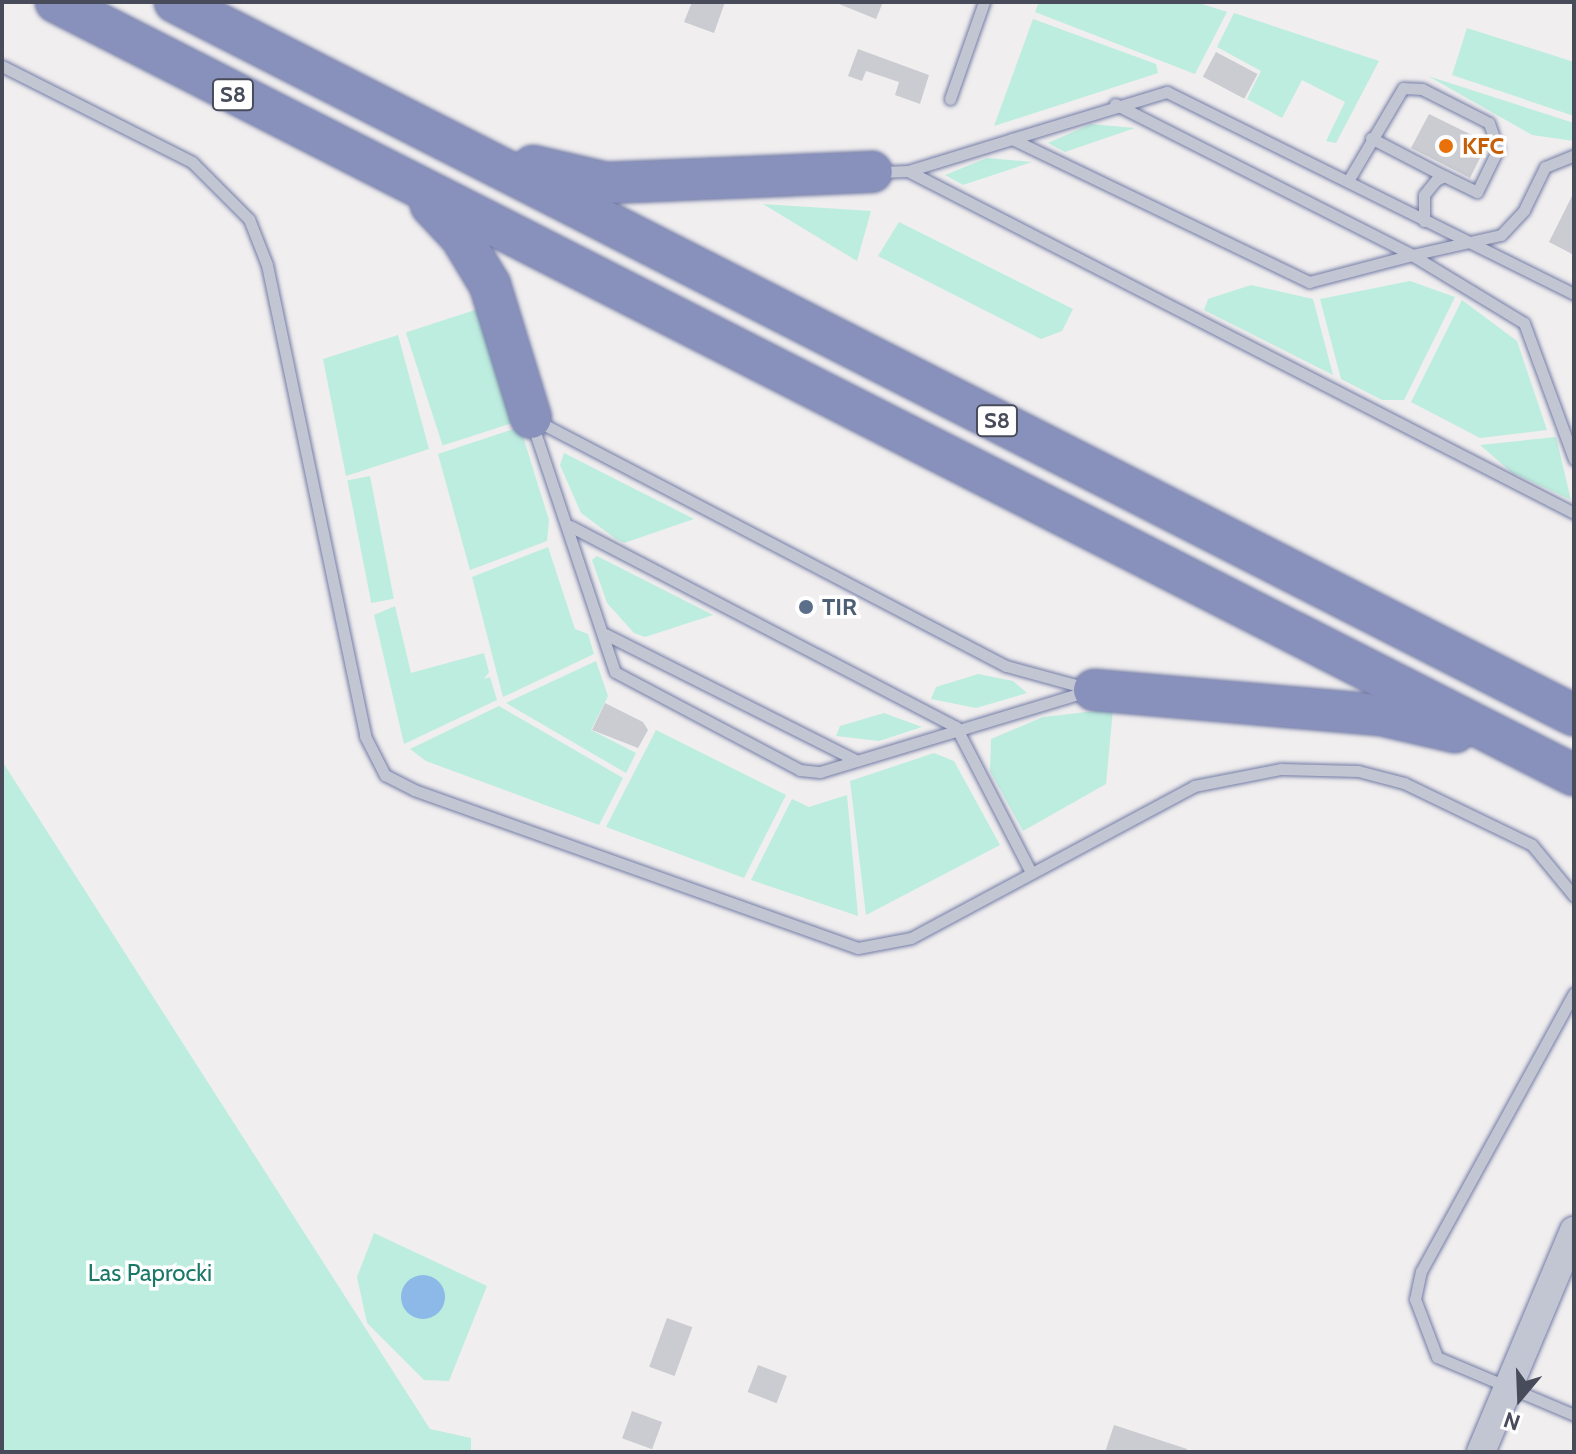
<!DOCTYPE html>
<style>
body{margin:0}
#map{position:relative;width:1576px;height:1454px;overflow:hidden;background:#f0eeee;font-family:Cabin,sans-serif}
div>[style]{position:absolute}
[style*='--x']{left:calc(var(--x)*1px);top:calc(var(--y)*1px);width:calc(var(--w)*1px);rotate:calc(var(--a)*1deg)}
.green>*{inset:0;background:#bdedde;transform-origin:0 0}
.water>*{inset:0;background:#8cb9e8}
.round{border-radius:50%}
.building>*{inset:0;background:#cbccd2;transform-origin:0 0}
.roads{filter:drop-shadow(0 0 2px #737ca6) drop-shadow(0 0 2px #737ca6)}
.service>*{height:11px;margin:-5.5px;padding:0 5.5px;transform-origin:5.5px;border-radius:5.5px;background:#c2c5d2}
.tertiary>*{height:28px;margin:-14px;padding:0 14px;transform-origin:14px;border-radius:14px;background:#c2c5d2}
.motorway>*{height:40px;margin:-20px;padding:0 20px;transform-origin:20px;border-radius:20px;background:#8791bb}
.dots>*{width:22px;height:22px;translate:-50% -50%;box-sizing:border-box;border:4px solid #fff;border-radius:50%}
span{translate:-50% -50%;white-space:nowrap;text-align:center;line-height:1.15;-webkit-text-stroke:7px #fff;paint-order:stroke}
.shield-label span{padding:2px 6px;background:#fff;border:2px solid;border-radius:6px;-webkit-text-stroke-width:0}
.shield-label{font-size:22px;color:#474b5a;font-weight:700}
.food-label{font-size:24px;color:#c56008;font-weight:700}
.left{translate:0 -50%;text-align:left}
.service-label{font-size:24px;color:#4e5e75;font-weight:700}
.park-label{font-size:24px;color:#1b7866}
.frame{position:absolute;inset:0;border:4px solid #474b5a;pointer-events:none}
.north{position:absolute;left:1480px;top:1358px;width:80px;height:80px;-webkit-text-stroke:6px #fff;paint-order:stroke;rotate:199deg;font-size:22px;font-weight:700;line-height:32px;text-align:center;color:#474b5a}
.north::after{content:'';display:block;margin:auto;width:28px;height:36px;background:#474b5a;clip-path:polygon(50% 0,100% 100%,50% 72%,0 100%)}
</style>
<div id="map">
<div class="green">
<div style="clip-path:polygon(1039px 2px,1196px 2px,1227px 12px,1195px 74px,1035px 12px)"></div>
<div style="clip-path:polygon(1234px 13px,1379px 61px,1336px 143px,1326px 141px,1345px 102px,1302px 80px,1282px 118px,1247px 99px,1261px 71px,1217px 47px)"></div>
<div style="clip-path:polygon(1033px 19px,1156px 64px,1158px 73px,994px 126px)"></div>
<div style="clip-path:polygon(1467px 28px,1574px 62px,1574px 116px,1452px 75px)"></div>
<div style="clip-path:polygon(1428px 76px,1574px 123px,1574px 141px,1532px 135px)"></div>
<div style="clip-path:polygon(1091px 124px,1135px 128px,1065px 152px,1048px 143px)"></div>
<div style="clip-path:polygon(987px 158px,1032px 162px,963px 185px,945px 175px)"></div>
<div style="clip-path:polygon(763px 204px,871px 211px,857px 261px)"></div>
<div style="clip-path:polygon(899px 222px,1073px 309px,1062px 331px,1041px 339px,878px 256px)"></div>
<div style="clip-path:polygon(1410px 281px,1455px 297px,1404px 400px,1382px 400px,1341px 379px,1320px 299px)"></div>
<div style="clip-path:polygon(1251px 285px,1313px 299px,1333px 375px,1204px 310px,1208px 299px)"></div>
<div style="clip-path:polygon(1462px 300px,1517px 341px,1547px 430px,1480px 438px,1411px 402px)"></div>
<div style="left:481px;top:308px;width:119px;height:79px;rotate:72deg"></div>
<div style="clip-path:polygon(398px 335px,429px 449px,346px 476px,323px 359px)"></div>
<div style="clip-path:polygon(520px 427px,549px 520px,547px 541px,470px 570px,438px 454px)"></div>
<div style="clip-path:polygon(1556px 437px,1571px 500px,1511px 472px,1480px 445px)"></div>
<div style="clip-path:polygon(564px 453px,694px 519px,624px 543px,616px 539px,581px 513px,560px 465px)"></div>
<div style="left:370px;top:476px;width:125px;height:23px;rotate:79deg"></div>
<div style="clip-path:polygon(548px 547px,575px 629px,588px 634px,594px 654px,503px 697px,472px 577px)"></div>
<div style="clip-path:polygon(597px 556px,713px 615px,645px 637px,634px 633px,607px 603px,592px 560px)"></div>
<div style="clip-path:polygon(395px 606px,411px 673px,484px 653px,489px 672px,484px 679px,490px 677px,497px 700px,404px 744px,374px 615px)"></div>
<div style="clip-path:polygon(596px 661px,608px 696px,591px 730px,636px 753px,626px 773px,506px 703px)"></div>
<div style="clip-path:polygon(978px 674px,1013px 681px,1027px 693px,976px 708px,931px 699px,936px 687px)"></div>
<div style="clip-path:polygon(499px 706px,623px 778px,599px 825px,426px 761px,410px 749px)"></div>
<div style="clip-path:polygon(1113px 709px,1106px 784px,1023px 831px,990px 771px,991px 739px,1043px 717px)"></div>
<div style="clip-path:polygon(884px 713px,922px 727px,879px 741px,836px 736px,840px 726px)"></div>
<div style="clip-path:polygon(656px 730px,786px 795px,744px 878px,606px 827px)"></div>
<div style="clip-path:polygon(934px 753px,954px 761px,1000px 845px,866px 915px,850px 781px)"></div>
<div style="clip-path:polygon(2px 761px,430px 1429px,471px 1438px,471px 1452px,2px 1452px)"></div>
<div style="clip-path:polygon(847px 795px,858px 916px,751px 880px,792px 799px,809px 807px)"></div>
<div style="clip-path:polygon(374px 1233px,487px 1286px,449px 1381px,424px 1380px,367px 1323px,357px 1277px)"></div>
</div>
<div class="water">
<div class="round" style="left:401px;top:1275px;width:44px;height:44px"></div>
</div>
<div class="building">
<div style="clip-path:polygon(692px 2px,725px 2px,714px 33px,684px 22px)"></div>
<div style="clip-path:polygon(834px 2px,883px 2px,876px 19px)"></div>
<div style="clip-path:polygon(858px 49px,929px 75px,920px 104px,895px 95px,899px 82px,866px 71px,862px 81px,848px 76px)"></div>
<div style="left:1216px;top:52px;width:47px;height:28px;rotate:28deg"></div>
<div style="clip-path:polygon(1429px 114px,1480px 139px,1485px 148px,1470px 178px,1411px 148px)"></div>
<div style="clip-path:polygon(1574px 192px,1574px 255px,1549px 242px)"></div>
<div style="clip-path:polygon(605px 703px,643px 722px,648px 730px,638px 748px,592px 730px)"></div>
<div style="left:667px;top:1318px;width:27px;height:52px;rotate:20deg"></div>
<div style="left:758px;top:1365px;width:31px;height:29px;rotate:21deg"></div>
<div style="left:632px;top:1411px;width:32px;height:29px;rotate:20deg"></div>
<div style="clip-path:polygon(1114px 1425px,1187px 1449px,1186px 1452px,1105px 1452px)"></div>
</div>
<div class="roads">
<div class="service">
<div style="--x:2;--y:66;--w:213;--a:26.8"></div>
<div style="--x:192;--y:162;--w:81;--a:45"></div>
<div style="--x:249;--y:219;--w:49;--a:68.6"></div>
<div style="--x:267;--y:265;--w:481;--a:78.2"></div>
<div style="--x:365;--y:736;--w:44;--a:62.9"></div>
<div style="--x:385;--y:775;--w:33;--a:27"></div>
<div style="--x:414;--y:790;--w:471;--a:19.6"></div>
<div style="--x:858;--y:948;--w:54;--a:-10.7"></div>
<div style="--x:911;--y:938;--w:321;--a:-28.2"></div>
<div style="--x:1194;--y:786;--w:89;--a:-11.1"></div>
<div style="--x:1281;--y:769;--w:77;--a:1.5"></div>
<div style="--x:1358;--y:771;--w:48;--a:14.6"></div>
<div style="--x:1404;--y:783;--w:142;--a:25.8"></div>
<div style="--x:1532;--y:845;--w:66;--a:50.5"></div>
<div style="--x:950;--y:99;--w:103;--a:-70.7"></div>
<div style="--x:1115;--y:104;--w:333;--a:26.9"></div>
<div style="--x:1412;--y:255;--w:91;--a:-12.7"></div>
<div style="--x:1501;--y:235;--w:34;--a:-47"></div>
<div style="--x:1524;--y:210;--w:48;--a:-64"></div>
<div style="--x:1545;--y:167;--w:31;--a:-22"></div>
<div style="--x:1371;--y:138;--w:82;--a:27.5"></div>
<div style="--x:1012;--y:139;--w:162;--a:-16.9"></div>
<div style="--x:1167;--y:92;--w:454;--a:26.4"></div>
<div style="--x:908;--y:171;--w:749;--a:27.18"></div>
<div style="--x:880;--y:172;--w:28;--a:-2"></div>
<div style="--x:908;--y:171;--w:109;--a:-17.1"></div>
<div style="--x:1012;--y:139;--w:330;--a:25.7"></div>
<div style="--x:1309;--y:282;--w:106;--a:-14.7"></div>
<div style="--x:1412;--y:255;--w:131;--a:31.3"></div>
<div style="--x:1524;--y:323;--w:145;--a:69.8"></div>
<div style="--x:1348;--y:181;--w:108;--a:-59.4"></div>
<div style="--x:1403;--y:88;--w:19;--a:3"></div>
<div style="--x:1422;--y:89;--w:75;--a:26.9"></div>
<div style="--x:1489;--y:123;--w:28;--a:71"></div>
<div style="--x:1498;--y:149;--w:48;--a:116"></div>
<div style="--x:1477;--y:192;--w:37;--a:-154"></div>
<div style="--x:1444;--y:176;--w:9;--a:153"></div>
<div style="--x:1436;--y:180;--w:19;--a:129"></div>
<div style="--x:1424;--y:195;--w:26;--a:90"></div>
<div style="--x:535;--y:420;--w:531;--a:27.58"></div>
<div style="--x:1006;--y:666;--w:87;--a:15.3"></div>
<div style="--x:532;--y:423;--w:262;--a:71.6"></div>
<div style="--x:615;--y:672;--w:209;--a:27.9"></div>
<div style="--x:800;--y:770;--w:20;--a:6"></div>
<div style="--x:820;--y:772;--w:281;--a:-16.8"></div>
<div style="--x:570;--y:526;--w:435;--a:27.5"></div>
<div style="--x:956;--y:727;--w:163;--a:62.7"></div>
<div style="--x:605;--y:634;--w:280;--a:26.7"></div>
<div style="--x:1574;--y:993;--w:317;--a:118.8"></div>
<div style="--x:1421;--y:1271;--w:29;--a:102"></div>
<div style="--x:1415;--y:1299;--w:62;--a:69.2"></div>
<div style="--x:1437;--y:1357;--w:149;--a:22.9"></div>
</div>
<div class="tertiary">
<div style="--x:1481;--y:1452;--w:240;--a:-67.2"></div>
</div>
<div class="motorway">
<div style="--x:56;--y:2;--w:1703;--a:26.99"></div>
<div style="--x:175;--y:2;--w:1570;--a:27.01"></div>
<div style="--x:533;--y:166;--w:75;--a:13.1"></div>
<div style="--x:606;--y:183;--w:266;--a:-2.4"></div>
<div style="--x:431;--y:205;--w:44;--a:46.8"></div>
<div style="--x:461;--y:237;--w:56;--a:58.9"></div>
<div style="--x:490;--y:285;--w:139;--a:72.9"></div>
<div style="--x:1094;--y:690;--w:288;--a:5"></div>
<div style="--x:1381;--y:715;--w:76;--a:12.9"></div>
</div>
</div>
<div class="dots">
<div style="left:1446px;top:146px;background:#e8710a"></div>
<div style="left:806px;top:607px;background:#5c6f8a"></div>
</div>
<div class="shield-label">
<span style="left:233px;top:95px">S8</span>
<span style="left:997px;top:421px">S8</span>
</div>
<div class="food-label">
<span class="left" style="left:1462px;top:146px">KFC</span>
</div>
<div class="service-label">
<span class="left" style="left:822px;top:607px">TIR</span>
</div>
<div class="park-label">
<span style="left:150px;top:1273px">Las Paprocki</span>
</div>
<div class="frame"></div>
<div class="north">N</div>
</div>
